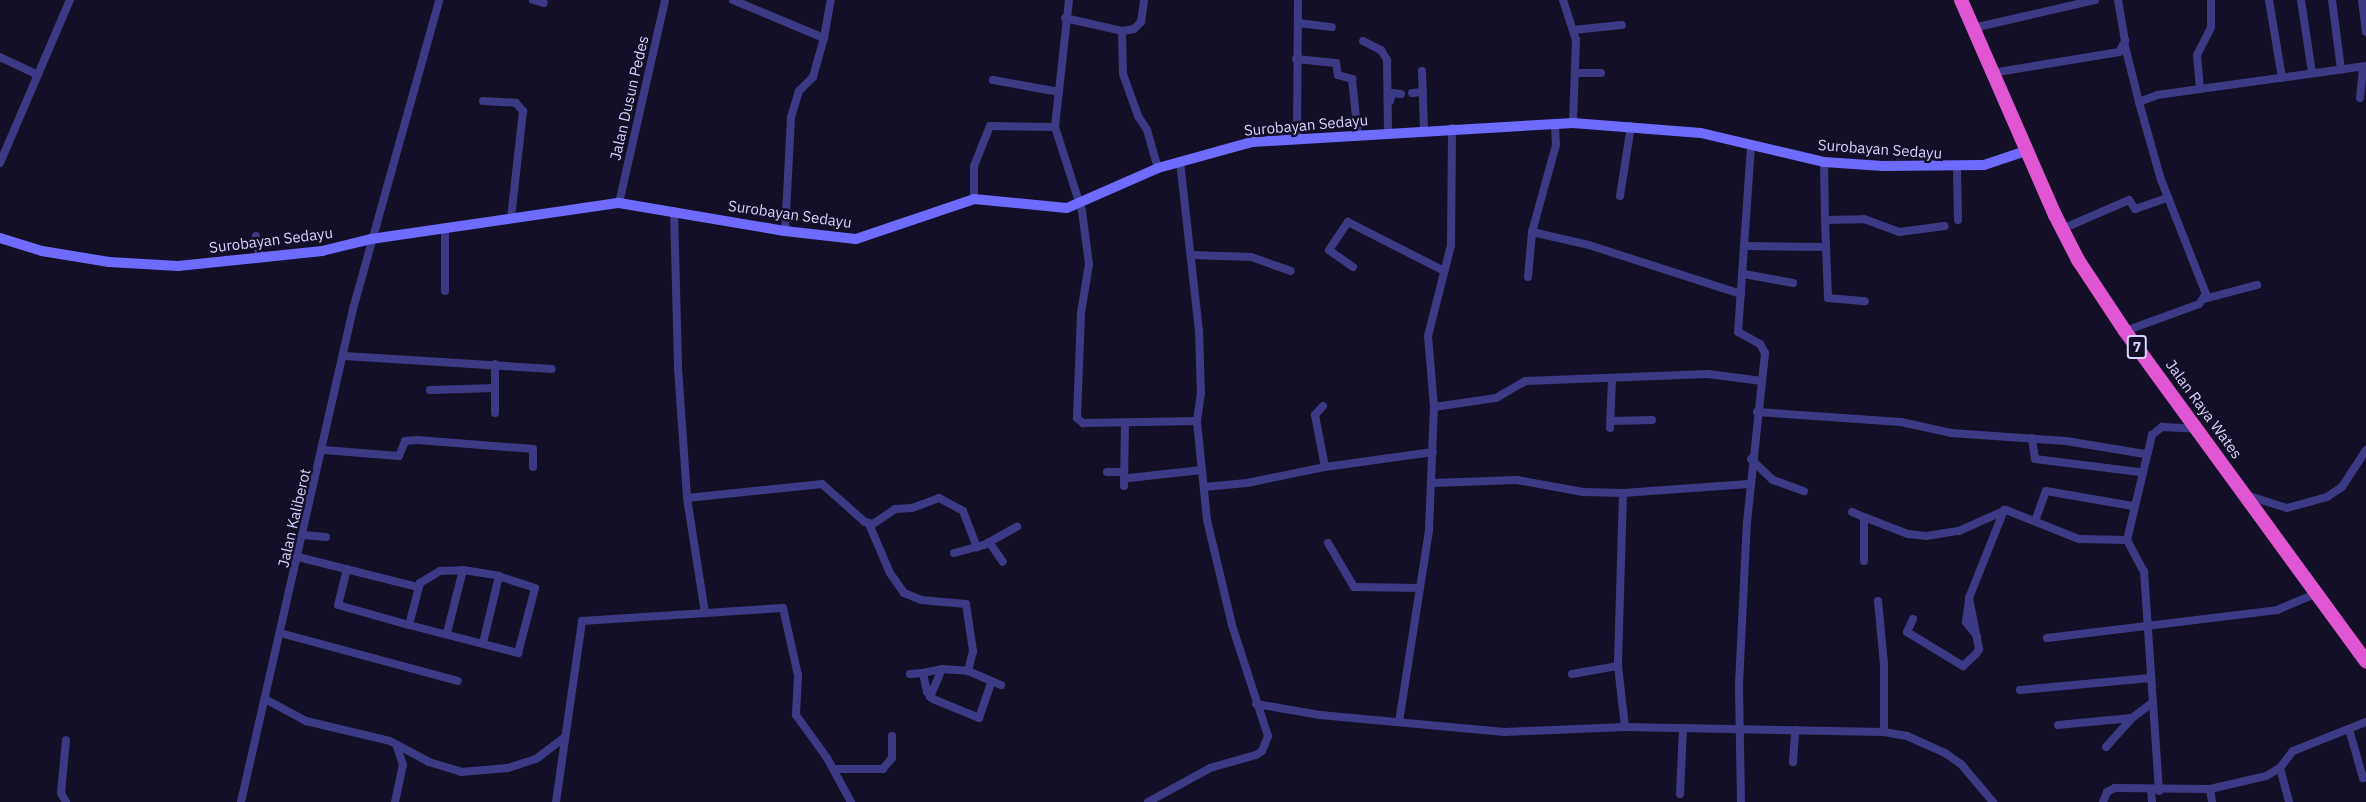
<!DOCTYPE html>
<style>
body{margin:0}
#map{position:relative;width:2366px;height:802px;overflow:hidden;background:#130f26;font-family:"IBM Plex Sans",sans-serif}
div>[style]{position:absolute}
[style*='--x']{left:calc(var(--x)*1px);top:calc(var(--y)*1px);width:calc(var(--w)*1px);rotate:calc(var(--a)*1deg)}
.minor>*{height:8px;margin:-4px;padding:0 4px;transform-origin:4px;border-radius:4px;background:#3d3a85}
.secondary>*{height:10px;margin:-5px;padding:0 5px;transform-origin:5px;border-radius:5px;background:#6f6bff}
.trunk>*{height:14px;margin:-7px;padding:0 7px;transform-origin:7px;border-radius:7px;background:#e055d1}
span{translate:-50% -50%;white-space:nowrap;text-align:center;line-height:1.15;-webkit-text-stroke:5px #130f26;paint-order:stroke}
.shield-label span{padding:2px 4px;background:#130f26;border:2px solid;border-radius:4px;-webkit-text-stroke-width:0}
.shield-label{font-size:14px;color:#d9d4ff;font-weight:700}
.street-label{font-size:15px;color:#d9d4ff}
</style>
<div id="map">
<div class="minor">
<div style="--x:533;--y:0;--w:11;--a:15"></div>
<div style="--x:733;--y:0;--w:99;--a:22.7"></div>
<div style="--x:824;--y:38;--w:41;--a:105.8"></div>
<div style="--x:813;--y:77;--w:20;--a:135"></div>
<div style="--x:799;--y:91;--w:28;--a:107"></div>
<div style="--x:791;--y:118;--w:113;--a:93"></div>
<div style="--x:1069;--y:0;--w:128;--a:96.3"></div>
<div style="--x:1055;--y:127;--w:88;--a:72.2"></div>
<div style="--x:1082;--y:211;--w:53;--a:82.5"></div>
<div style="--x:1089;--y:264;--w:50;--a:99.3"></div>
<div style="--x:1081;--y:313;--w:105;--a:92.2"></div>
<div style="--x:1077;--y:418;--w:8;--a:40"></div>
<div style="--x:1083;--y:423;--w:114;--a:-1"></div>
<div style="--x:1563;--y:0;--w:42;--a:72"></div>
<div style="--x:1576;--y:40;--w:83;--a:92.1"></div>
<div style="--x:2269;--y:0;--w:79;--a:80.5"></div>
<div style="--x:2301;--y:0;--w:74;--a:81.4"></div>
<div style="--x:2332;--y:0;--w:70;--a:82.6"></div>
<div style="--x:2362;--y:0;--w:32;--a:83"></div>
<div style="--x:1065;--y:18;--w:58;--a:12.8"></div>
<div style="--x:1122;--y:31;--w:12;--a:-9"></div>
<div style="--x:1134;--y:29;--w:10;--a:-45"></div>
<div style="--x:1141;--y:22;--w:22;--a:-82"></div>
<div style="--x:1298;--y:23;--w:34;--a:7"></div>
<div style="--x:1973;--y:28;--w:125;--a:-12.9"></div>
<div style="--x:1573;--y:30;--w:49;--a:-5.8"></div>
<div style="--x:1122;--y:31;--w:43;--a:88.7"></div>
<div style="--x:1123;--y:74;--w:45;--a:70.3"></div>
<div style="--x:1138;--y:116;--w:17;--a:57"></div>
<div style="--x:1147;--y:130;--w:40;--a:74"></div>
<div style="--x:824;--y:38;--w:39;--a:-80"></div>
<div style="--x:1363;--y:41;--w:20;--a:27"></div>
<div style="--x:1381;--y:50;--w:12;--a:59"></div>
<div style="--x:1387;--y:60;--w:73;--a:89.2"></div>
<div style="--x:2125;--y:46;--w:58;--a:76"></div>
<div style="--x:0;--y:57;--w:42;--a:25.3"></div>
<div style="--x:1296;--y:59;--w:40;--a:5.7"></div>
<div style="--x:1336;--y:63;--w:12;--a:81"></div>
<div style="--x:1338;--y:75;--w:15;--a:16"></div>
<div style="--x:1352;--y:79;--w:57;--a:84"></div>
<div style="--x:1422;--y:71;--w:60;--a:88.1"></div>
<div style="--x:1577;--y:73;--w:24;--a:0"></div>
<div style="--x:1992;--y:73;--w:129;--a:-9.4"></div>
<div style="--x:2119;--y:52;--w:13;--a:-61"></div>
<div style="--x:2125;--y:41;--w:42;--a:-99.7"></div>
<div style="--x:993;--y:80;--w:67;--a:10.3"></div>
<div style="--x:2200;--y:89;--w:34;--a:-95"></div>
<div style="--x:2197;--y:55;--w:31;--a:-63"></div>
<div style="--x:2211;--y:27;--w:27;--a:-90"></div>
<div style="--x:1412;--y:93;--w:11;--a:-5"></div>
<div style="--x:2360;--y:98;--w:31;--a:-84"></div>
<div style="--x:483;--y:101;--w:33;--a:3"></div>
<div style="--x:516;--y:103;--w:11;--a:49"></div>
<div style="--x:523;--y:111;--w:108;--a:96.4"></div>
<div style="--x:1390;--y:101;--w:8;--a:-76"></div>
<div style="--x:1392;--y:93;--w:9;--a:6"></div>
<div style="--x:1297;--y:139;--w:139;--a:-89.6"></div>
<div style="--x:1824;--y:162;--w:58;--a:89"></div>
<div style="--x:1825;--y:220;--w:39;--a:-1"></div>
<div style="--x:1864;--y:219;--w:37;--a:20"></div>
<div style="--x:1899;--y:232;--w:46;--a:-7.4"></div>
<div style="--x:0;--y:163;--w:177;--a:-66.8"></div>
<div style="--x:1957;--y:168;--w:52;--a:88.9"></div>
<div style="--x:1620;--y:196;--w:71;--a:-81.1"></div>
<div style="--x:974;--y:199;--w:33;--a:-90"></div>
<div style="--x:974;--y:166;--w:43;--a:-68.2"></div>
<div style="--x:990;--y:126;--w:65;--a:0.9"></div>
<div style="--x:619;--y:203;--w:208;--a:-77.2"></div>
<div style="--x:674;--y:211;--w:157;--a:88.5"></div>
<div style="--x:678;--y:368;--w:130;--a:86"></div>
<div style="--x:687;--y:498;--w:116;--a:81.1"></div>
<div style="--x:1825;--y:220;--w:78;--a:87.8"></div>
<div style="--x:1828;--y:298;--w:37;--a:5"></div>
<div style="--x:445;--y:228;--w:63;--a:90"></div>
<div style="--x:2062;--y:229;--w:73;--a:-23.4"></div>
<div style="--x:2129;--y:200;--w:11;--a:56"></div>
<div style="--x:2135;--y:209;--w:34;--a:-19"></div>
<div style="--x:1532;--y:232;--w:58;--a:12.8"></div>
<div style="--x:1589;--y:245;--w:160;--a:17.9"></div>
<div style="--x:256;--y:236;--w:23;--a:80"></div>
<div style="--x:1746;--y:246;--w:80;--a:0.7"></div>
<div style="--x:1192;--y:255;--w:59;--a:1.9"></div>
<div style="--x:1251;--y:257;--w:42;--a:19.3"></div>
<div style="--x:1353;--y:267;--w:29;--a:-145"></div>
<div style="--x:1329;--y:250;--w:34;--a:-56"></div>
<div style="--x:1348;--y:222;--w:108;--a:27"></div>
<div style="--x:1744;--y:274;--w:50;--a:10.4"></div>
<div style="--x:1528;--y:277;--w:45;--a:-84.9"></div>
<div style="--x:1532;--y:232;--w:90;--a:-74.6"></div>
<div style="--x:1556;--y:145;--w:21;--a:-93"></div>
<div style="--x:2204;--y:299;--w:55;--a:-14.8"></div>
<div style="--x:2125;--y:331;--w:79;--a:-20"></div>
<div style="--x:2199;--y:304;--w:12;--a:-55"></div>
<div style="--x:2206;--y:294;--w:123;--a:-111.5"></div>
<div style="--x:2161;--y:180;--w:81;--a:-105.8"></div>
<div style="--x:2139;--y:102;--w:19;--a:-21"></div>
<div style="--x:2157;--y:95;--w:211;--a:-7.9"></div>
<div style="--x:345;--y:356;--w:207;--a:3.6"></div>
<div style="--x:495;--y:364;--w:49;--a:90"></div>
<div style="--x:430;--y:390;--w:65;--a:-1.8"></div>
<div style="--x:1323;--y:406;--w:12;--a:132"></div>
<div style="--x:1315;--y:415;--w:53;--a:79.1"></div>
<div style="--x:1434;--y:407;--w:63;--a:-8.3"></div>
<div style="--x:1496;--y:398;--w:34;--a:-30"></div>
<div style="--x:1526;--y:381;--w:182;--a:-2.2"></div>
<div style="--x:1708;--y:374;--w:54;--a:7.4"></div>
<div style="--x:1757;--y:412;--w:144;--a:4"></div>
<div style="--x:1901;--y:422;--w:51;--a:12.4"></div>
<div style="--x:1951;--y:433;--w:115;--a:4"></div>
<div style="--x:2066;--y:441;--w:80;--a:9.3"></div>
<div style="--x:1611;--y:421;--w:41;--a:-1.4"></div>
<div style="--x:1610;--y:428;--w:50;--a:-87.7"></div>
<div style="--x:2032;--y:438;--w:21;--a:82"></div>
<div style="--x:2035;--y:459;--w:106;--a:7.1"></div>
<div style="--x:324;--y:450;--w:75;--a:4.6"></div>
<div style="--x:399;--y:456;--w:16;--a:-68"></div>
<div style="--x:405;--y:441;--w:12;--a:-5"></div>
<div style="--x:417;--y:440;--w:116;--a:4.4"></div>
<div style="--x:533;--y:449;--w:18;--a:90"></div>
<div style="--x:1751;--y:459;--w:30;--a:44"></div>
<div style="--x:1773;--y:480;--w:33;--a:20"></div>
<div style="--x:1107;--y:472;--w:17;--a:0"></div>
<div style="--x:1129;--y:478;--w:73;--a:-6.3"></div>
<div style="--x:1433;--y:483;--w:84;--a:-2"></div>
<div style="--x:1517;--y:480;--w:67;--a:10.3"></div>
<div style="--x:1583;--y:492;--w:40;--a:1.4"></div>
<div style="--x:1623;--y:493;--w:126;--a:-4.1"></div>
<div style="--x:1124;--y:486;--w:63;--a:-89.1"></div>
<div style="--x:1204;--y:487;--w:43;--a:-5.3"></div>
<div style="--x:1247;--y:483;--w:80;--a:-11.6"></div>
<div style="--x:1325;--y:467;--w:109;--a:-7.9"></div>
<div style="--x:1623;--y:493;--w:173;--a:91.7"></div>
<div style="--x:1618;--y:666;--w:61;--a:83.5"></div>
<div style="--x:2246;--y:495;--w:43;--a:17.6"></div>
<div style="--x:2287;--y:508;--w:41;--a:-15.4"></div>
<div style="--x:2327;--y:497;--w:18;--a:-34"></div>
<div style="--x:2342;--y:487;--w:44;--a:-57"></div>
<div style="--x:687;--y:498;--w:136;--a:-5.9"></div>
<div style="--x:822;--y:484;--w:57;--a:41.5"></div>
<div style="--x:865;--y:522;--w:8;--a:14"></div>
<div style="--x:873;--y:524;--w:27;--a:-34"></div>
<div style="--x:895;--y:509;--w:17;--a:-3"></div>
<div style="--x:912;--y:508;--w:29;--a:-20"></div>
<div style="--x:939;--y:498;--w:27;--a:28"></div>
<div style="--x:963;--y:511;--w:39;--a:69"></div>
<div style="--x:1852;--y:512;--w:13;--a:23"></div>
<div style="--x:2035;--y:521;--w:32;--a:-70"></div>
<div style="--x:2046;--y:491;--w:88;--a:9.8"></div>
<div style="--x:869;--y:524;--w:53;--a:66.8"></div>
<div style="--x:890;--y:573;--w:24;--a:55"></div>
<div style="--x:904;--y:593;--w:18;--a:22"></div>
<div style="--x:921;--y:600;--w:45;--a:5.1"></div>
<div style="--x:966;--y:604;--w:48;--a:81.5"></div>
<div style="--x:973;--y:651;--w:21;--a:104"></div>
<div style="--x:968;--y:671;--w:36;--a:23"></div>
<div style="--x:303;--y:535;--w:23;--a:5"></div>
<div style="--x:989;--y:542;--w:24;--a:55"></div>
<div style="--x:1328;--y:543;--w:51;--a:59.4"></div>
<div style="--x:1354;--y:587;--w:66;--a:0.9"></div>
<div style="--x:954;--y:553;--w:31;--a:-15"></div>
<div style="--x:984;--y:545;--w:38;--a:-29"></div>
<div style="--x:298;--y:557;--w:123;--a:14.1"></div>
<div style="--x:1864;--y:561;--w:44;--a:-90"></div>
<div style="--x:1864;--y:517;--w:47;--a:21.1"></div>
<div style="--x:1908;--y:534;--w:18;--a:6"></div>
<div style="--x:1926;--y:536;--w:33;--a:-9"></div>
<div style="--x:1959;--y:531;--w:51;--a:-24.1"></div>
<div style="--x:2006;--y:510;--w:79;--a:21.7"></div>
<div style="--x:2079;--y:539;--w:48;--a:1.2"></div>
<div style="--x:347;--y:569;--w:37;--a:104"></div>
<div style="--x:338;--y:605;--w:74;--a:15.7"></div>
<div style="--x:409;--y:625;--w:43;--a:-75.3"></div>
<div style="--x:420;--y:583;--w:23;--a:-31"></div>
<div style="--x:440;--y:571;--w:23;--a:-2"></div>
<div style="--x:463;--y:570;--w:65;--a:104.3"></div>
<div style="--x:463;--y:570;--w:36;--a:9"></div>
<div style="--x:1969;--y:600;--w:22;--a:98"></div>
<div style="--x:1966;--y:622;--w:18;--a:52"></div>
<div style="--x:1878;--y:601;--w:63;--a:84.6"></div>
<div style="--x:1884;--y:664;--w:68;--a:90"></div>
<div style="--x:1913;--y:619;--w:14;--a:115"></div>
<div style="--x:1907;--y:632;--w:66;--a:31.3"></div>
<div style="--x:1963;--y:666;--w:18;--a:-43"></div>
<div style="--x:1976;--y:654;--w:6;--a:-59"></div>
<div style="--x:1979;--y:649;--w:52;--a:-101.1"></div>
<div style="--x:1969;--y:598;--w:95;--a:-68.3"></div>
<div style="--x:409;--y:625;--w:113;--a:14.4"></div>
<div style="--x:518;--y:653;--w:67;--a:-75.3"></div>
<div style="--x:535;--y:588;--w:38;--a:-162"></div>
<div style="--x:499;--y:576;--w:69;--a:103.4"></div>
<div style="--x:280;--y:633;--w:184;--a:15.1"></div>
<div style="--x:2047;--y:638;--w:232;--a:-6.9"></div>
<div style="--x:2277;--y:610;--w:43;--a:-23"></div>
<div style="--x:923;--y:673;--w:19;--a:-12"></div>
<div style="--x:942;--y:669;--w:26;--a:4"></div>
<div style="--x:910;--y:674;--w:13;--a:-4"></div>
<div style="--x:923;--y:673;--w:19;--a:78"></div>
<div style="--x:927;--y:692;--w:9;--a:49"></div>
<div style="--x:933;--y:699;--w:50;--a:22.4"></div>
<div style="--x:979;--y:718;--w:39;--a:-71"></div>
<div style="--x:1572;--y:674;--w:47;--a:-9.9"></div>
<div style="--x:2020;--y:690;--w:131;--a:-5.3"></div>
<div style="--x:930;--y:697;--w:30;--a:-67"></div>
<div style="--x:265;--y:699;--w:47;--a:28.2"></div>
<div style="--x:306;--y:721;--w:86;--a:13.4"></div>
<div style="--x:390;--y:741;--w:44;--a:28.3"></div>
<div style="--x:429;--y:762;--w:34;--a:17"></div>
<div style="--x:461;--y:772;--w:47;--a:-4.9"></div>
<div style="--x:508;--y:768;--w:29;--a:-18"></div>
<div style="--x:536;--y:759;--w:34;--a:-37"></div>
<div style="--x:1256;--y:704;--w:65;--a:9.8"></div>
<div style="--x:1320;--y:715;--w:185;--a:5.3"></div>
<div style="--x:1504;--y:732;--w:121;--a:-2.4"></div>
<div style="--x:1625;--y:727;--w:259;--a:1.1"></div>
<div style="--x:1884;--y:732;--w:23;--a:10"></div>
<div style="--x:1907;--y:736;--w:42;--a:24.1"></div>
<div style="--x:1945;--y:753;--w:19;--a:35"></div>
<div style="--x:1961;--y:764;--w:50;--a:49.9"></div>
<div style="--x:1399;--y:722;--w:194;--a:-81.1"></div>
<div style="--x:1429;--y:530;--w:123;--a:-87.7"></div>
<div style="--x:1434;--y:407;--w:71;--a:-94.8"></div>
<div style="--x:1428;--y:336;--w:94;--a:-75.8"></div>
<div style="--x:1451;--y:245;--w:117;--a:-89.5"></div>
<div style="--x:2058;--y:725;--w:74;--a:-5.4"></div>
<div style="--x:2132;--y:718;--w:25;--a:-37"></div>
<div style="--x:2349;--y:729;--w:51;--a:74.1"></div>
<div style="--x:2106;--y:747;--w:38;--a:-48"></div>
<div style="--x:1793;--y:762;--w:32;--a:-86"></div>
<div style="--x:2280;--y:768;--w:35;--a:75"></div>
<div style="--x:834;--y:769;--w:49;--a:0"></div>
<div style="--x:883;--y:769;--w:14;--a:-51"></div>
<div style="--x:892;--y:758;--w:22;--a:-90"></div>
<div style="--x:2210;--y:789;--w:13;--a:81"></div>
<div style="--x:2151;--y:790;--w:12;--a:85"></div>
<div style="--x:2159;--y:791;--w:220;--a:-93.9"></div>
<div style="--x:2144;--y:572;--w:36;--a:-118"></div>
<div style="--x:2127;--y:540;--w:108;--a:-76.6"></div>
<div style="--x:2152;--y:435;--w:13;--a:-39"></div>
<div style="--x:2162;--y:427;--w:35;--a:3"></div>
<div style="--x:1680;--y:794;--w:66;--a:-87.4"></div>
<div style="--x:66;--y:802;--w:10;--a:-119"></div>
<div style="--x:61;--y:793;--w:53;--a:-84.6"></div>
<div style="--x:241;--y:802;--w:506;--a:-77.2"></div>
<div style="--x:353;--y:309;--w:321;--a:-74.4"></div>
<div style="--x:395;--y:802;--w:38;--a:-78"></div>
<div style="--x:403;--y:765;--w:20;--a:-108"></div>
<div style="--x:556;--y:802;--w:183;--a:-81.8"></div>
<div style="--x:582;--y:621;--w:201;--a:-3.7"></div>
<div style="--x:783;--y:608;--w:69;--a:77.4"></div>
<div style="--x:798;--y:675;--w:40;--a:92.9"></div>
<div style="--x:796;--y:715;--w:53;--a:54.2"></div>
<div style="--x:827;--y:758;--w:50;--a:61.4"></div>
<div style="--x:1148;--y:802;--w:71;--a:-28.7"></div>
<div style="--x:1210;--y:768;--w:48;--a:-15.8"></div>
<div style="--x:1256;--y:755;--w:7;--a:-34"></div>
<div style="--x:1262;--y:751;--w:16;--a:-68"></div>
<div style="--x:1268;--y:736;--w:117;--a:-108"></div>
<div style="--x:1232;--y:625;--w:108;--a:-103.4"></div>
<div style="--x:1207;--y:520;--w:100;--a:-95.8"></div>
<div style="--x:1197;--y:421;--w:27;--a:-82"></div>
<div style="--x:1201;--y:394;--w:63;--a:-91.8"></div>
<div style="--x:1199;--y:331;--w:171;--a:-96.4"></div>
<div style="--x:1741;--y:802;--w:118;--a:-91"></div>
<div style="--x:1739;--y:684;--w:162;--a:-87.2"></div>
<div style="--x:1747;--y:522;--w:170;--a:-83.9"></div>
<div style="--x:1765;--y:353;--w:10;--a:-119"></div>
<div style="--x:1760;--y:344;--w:25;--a:-151"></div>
<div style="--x:1738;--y:332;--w:188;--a:-86"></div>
<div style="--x:2103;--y:802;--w:11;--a:-68"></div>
<div style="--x:2107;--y:792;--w:9;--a:-27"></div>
<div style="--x:2115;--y:788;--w:95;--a:0.6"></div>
<div style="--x:2210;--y:789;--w:57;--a:-13.1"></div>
<div style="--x:2266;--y:776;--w:16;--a:-30"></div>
<div style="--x:2280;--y:768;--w:21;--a:-53"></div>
<div style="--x:2293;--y:751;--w:79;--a:-21.7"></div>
</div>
<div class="secondary">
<div style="--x:0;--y:238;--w:44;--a:17.2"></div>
<div style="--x:42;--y:251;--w:68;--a:9.3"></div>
<div style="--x:109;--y:262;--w:69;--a:3.3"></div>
<div style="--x:178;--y:266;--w:145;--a:-5.9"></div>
<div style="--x:322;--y:251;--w:50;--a:-13.8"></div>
<div style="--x:371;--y:239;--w:251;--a:-8.3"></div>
<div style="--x:619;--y:203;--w:168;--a:9.6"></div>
<div style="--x:785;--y:231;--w:71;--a:6.4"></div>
<div style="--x:856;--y:239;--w:125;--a:-18.7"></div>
<div style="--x:974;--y:199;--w:93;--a:5.5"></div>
<div style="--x:1067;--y:208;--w:99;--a:-23.7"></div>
<div style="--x:1158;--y:168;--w:98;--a:-15.5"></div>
<div style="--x:1252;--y:142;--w:322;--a:-3.4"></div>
<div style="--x:1573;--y:123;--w:128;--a:4.5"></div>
<div style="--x:1701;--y:133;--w:126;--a:13.3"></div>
<div style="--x:1824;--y:162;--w:59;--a:3.9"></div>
<div style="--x:1883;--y:166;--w:101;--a:-0.6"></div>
<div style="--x:1984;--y:165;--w:44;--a:-18.4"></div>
</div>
<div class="trunk">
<div style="--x:1961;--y:0;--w:235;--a:66.4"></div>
<div style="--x:2055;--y:215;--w:51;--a:62.9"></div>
<div style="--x:2078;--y:260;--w:85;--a:56.5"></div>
<div style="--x:2125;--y:331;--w:409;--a:53.9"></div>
</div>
<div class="shield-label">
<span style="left:2137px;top:347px">7</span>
</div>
<div class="street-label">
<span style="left:629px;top:98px;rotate:-77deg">Jalan Dusun Pedes</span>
<span style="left:1306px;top:125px;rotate:-5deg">Surobayan Sedayu</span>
<span style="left:1880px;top:149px;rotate:4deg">Surobayan Sedayu</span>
<span style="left:790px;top:214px;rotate:8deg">Surobayan Sedayu</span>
<span style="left:271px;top:240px;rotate:-7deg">Surobayan Sedayu</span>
<span style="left:2204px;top:409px;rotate:54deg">Jalan Raya Wates</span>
<span style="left:294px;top:518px;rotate:-77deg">Jalan Kaliberot</span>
</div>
</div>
